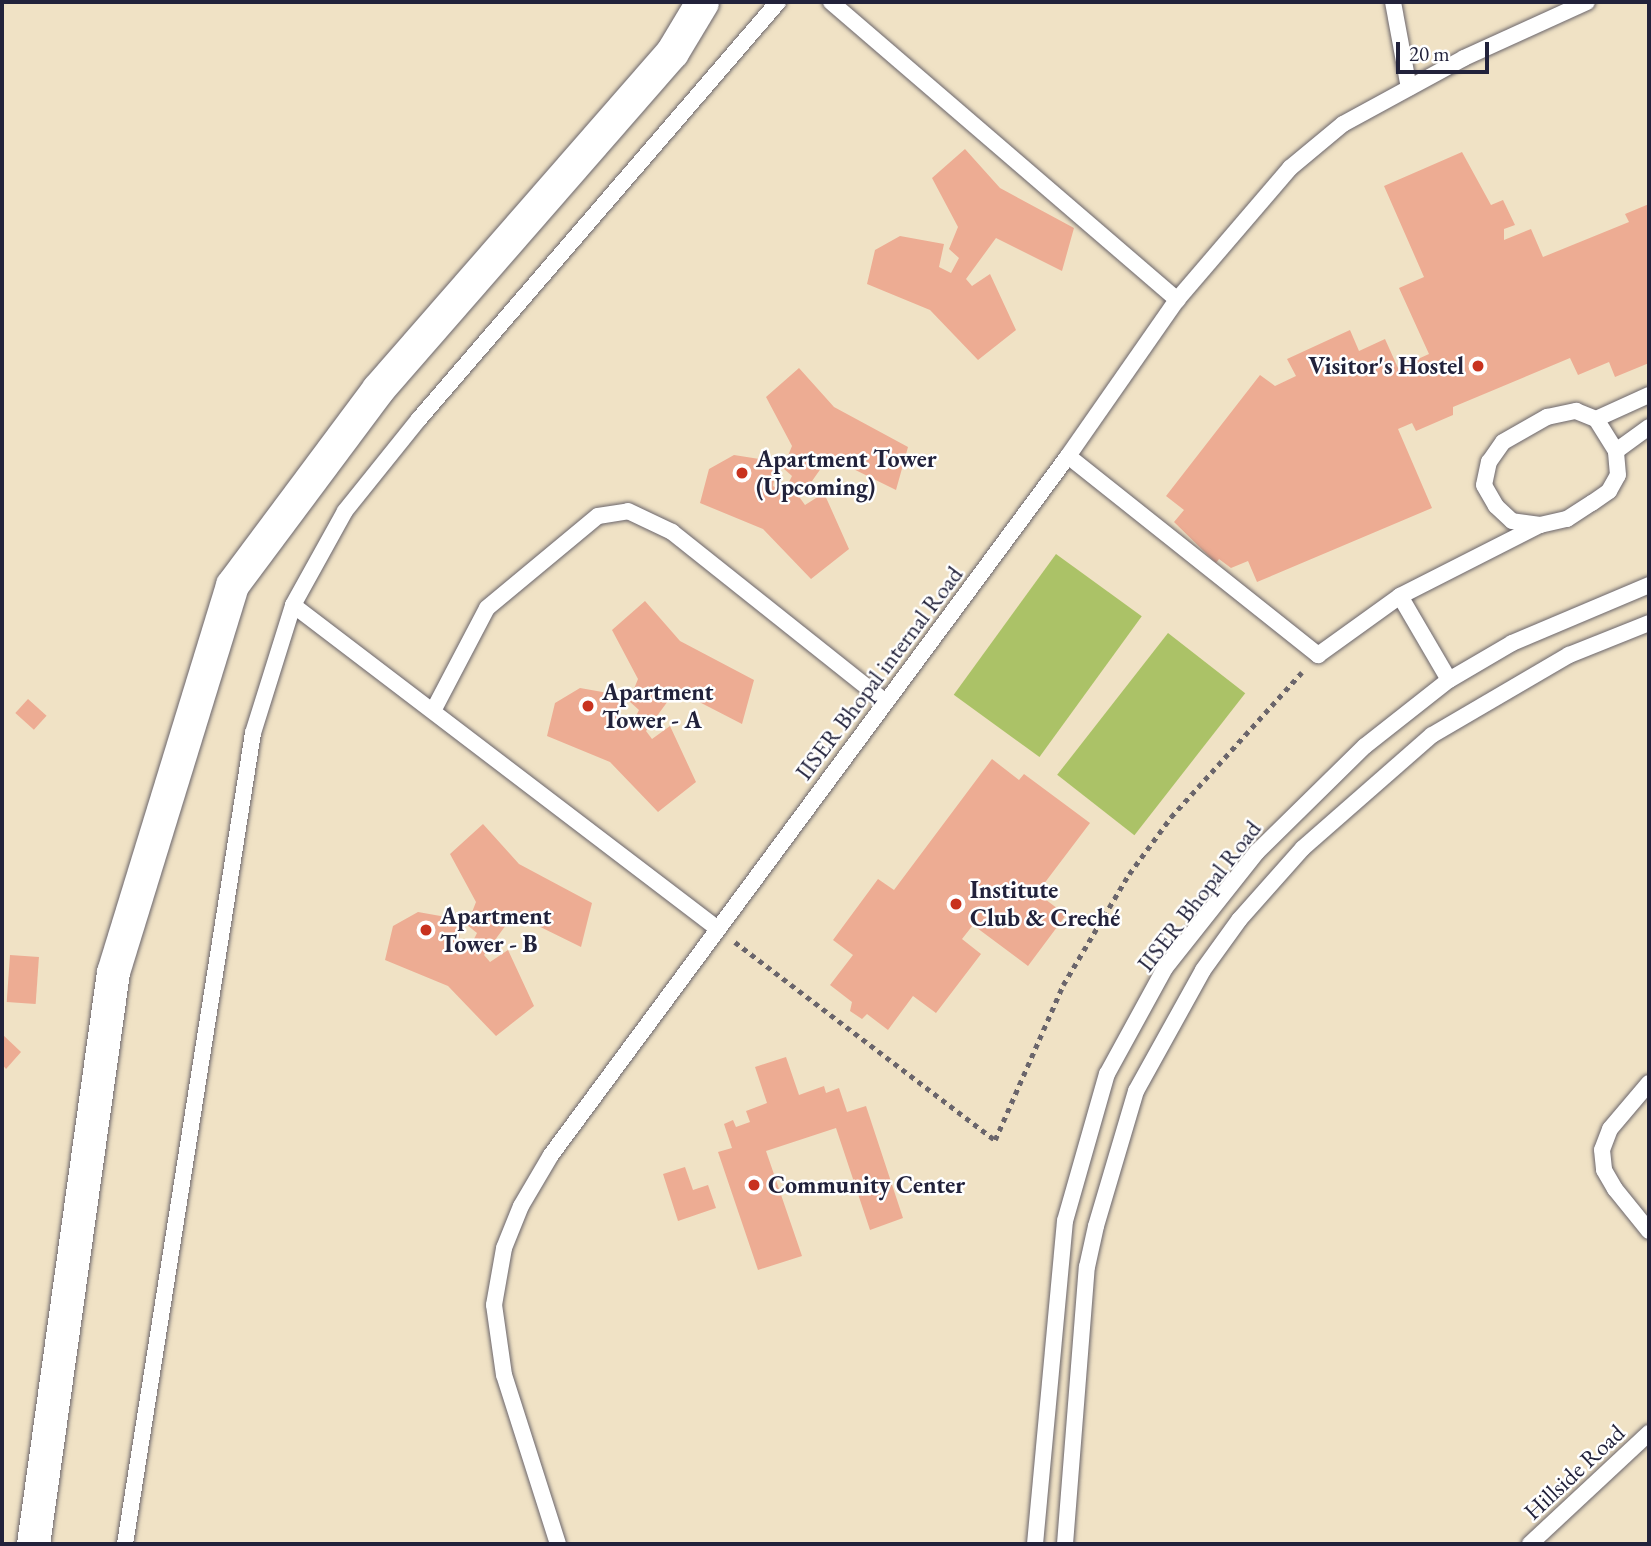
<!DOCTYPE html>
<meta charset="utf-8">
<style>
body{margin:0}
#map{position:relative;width:1651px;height:1546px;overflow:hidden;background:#f0e2c5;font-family:"EB Garamond",serif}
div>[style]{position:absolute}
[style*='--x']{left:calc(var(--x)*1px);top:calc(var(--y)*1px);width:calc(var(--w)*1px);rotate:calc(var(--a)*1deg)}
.green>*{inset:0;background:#abc267;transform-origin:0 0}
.building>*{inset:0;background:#edac93;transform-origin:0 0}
.path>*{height:4.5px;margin-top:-2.25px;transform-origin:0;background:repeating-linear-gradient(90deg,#6a656b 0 5px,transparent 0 10px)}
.roads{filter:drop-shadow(0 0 2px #6a656b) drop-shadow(0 0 2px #6a656b)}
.service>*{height:16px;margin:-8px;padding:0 8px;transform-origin:8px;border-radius:8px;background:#fff}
.minor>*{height:33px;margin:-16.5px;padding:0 16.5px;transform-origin:16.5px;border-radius:16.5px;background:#fff}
.dots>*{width:19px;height:19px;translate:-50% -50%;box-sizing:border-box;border:4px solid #fff;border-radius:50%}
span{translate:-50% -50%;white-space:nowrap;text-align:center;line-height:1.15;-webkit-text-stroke:5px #fff;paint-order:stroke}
.poi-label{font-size:24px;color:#22223b;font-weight:700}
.right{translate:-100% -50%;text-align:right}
.left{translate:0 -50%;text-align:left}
.street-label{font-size:24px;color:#22223b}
.frame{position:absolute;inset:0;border:4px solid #22223b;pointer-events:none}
.scale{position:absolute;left:1396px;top:42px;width:93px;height:32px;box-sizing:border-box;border:4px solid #22223b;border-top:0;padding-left:9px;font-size:21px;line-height:24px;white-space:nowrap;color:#22223b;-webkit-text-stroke:5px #fff;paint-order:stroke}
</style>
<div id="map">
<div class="green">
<div style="left:1056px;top:554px;width:106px;height:174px;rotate:36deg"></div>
<div style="left:1168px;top:633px;width:98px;height:180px;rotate:38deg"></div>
</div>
<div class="building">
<div style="clip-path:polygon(965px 149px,1000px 188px,1074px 228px,1062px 271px,996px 238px,966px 279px,972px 286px,990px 274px,1016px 330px,978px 360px,930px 310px,867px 284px,875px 250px,900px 236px,944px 244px,939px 267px,951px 273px,959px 258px,949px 249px,958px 227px,932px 178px)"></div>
<div style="clip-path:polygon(1462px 152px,1491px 205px,1503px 200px,1515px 225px,1504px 229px,1504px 240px,1531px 229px,1543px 257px,1629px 222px,1625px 214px,1649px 204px,1649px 363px,1615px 377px,1609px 362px,1578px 375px,1570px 358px,1453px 407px,1453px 415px,1416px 431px,1412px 423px,1398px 429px,1432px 508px,1257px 582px,1248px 561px,1231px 568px,1219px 559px,1216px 563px,1174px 522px,1184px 510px,1166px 496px,1260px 375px,1275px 386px,1296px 376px,1287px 359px,1350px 330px,1359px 351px,1385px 339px,1398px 368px,1429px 354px,1399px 288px,1424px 277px,1384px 186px)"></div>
<div style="clip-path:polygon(799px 368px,834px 407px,908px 447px,896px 490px,829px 457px,800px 498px,805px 505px,824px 493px,849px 549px,811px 579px,763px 529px,700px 503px,709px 469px,734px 455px,778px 462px,773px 486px,784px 492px,792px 476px,783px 468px,792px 446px,766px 397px)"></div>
<div style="clip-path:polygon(645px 601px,680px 641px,754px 680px,742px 724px,676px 690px,646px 731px,652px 739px,670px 726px,696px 782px,658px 812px,610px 762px,547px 736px,555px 703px,580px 688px,625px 696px,619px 719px,631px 726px,639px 710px,629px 701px,638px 679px,612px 630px)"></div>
<div style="left:28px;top:699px;width:25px;height:19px;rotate:42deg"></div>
<div style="clip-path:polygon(992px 759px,1019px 780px,1024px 774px,1090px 823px,1037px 893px,1066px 915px,1028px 966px,973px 925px,962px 939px,981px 954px,936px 1013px,913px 996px,888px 1030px,867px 1014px,862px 1019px,850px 1011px,852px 1002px,830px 985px,853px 955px,833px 940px,878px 879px,894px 890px)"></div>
<div style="clip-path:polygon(483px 824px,519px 864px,592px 903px,581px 947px,514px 914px,484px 955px,490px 962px,508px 950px,534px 1006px,496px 1036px,448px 986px,385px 960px,393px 926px,418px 912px,463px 920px,458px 943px,469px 949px,477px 933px,467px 925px,476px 902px,450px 854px)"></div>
<div style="left:10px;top:955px;width:29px;height:47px;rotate:4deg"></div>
<div style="clip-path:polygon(2px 1034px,21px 1052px,6px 1069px,2px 1064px)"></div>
<div style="clip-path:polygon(786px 1057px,799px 1095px,824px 1086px,826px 1093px,839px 1088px,847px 1112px,866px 1106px,903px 1218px,870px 1230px,836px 1128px,766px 1151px,802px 1256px,758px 1270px,718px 1152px,732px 1148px,724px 1124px,733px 1120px,736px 1127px,750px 1122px,746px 1111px,767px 1103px,755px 1067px)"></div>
<div style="clip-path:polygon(685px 1167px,693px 1190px,708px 1185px,716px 1208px,678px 1221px,663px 1174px)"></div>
</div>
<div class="path">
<div style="--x:735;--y:942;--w:327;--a:37.3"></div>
<div style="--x:995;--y:1140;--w:169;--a:-66.3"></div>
<div style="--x:1063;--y:985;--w:129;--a:-59.3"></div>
<div style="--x:1129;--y:874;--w:71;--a:-53.6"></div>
<div style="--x:1171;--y:817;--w:195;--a:-47.9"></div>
</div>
<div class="roads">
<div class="service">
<div style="--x:831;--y:2;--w:457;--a:40.7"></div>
<div style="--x:1393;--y:2;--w:87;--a:79.5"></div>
<div style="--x:1596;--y:419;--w:38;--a:58"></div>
<div style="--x:1068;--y:456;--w:320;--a:38.5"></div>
<div style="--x:1318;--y:655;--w:101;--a:-35.7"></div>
<div style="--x:1400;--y:596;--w:157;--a:-26.9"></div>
<div style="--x:1540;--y:525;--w:28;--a:-13"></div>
<div style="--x:1567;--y:519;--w:30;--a:-33"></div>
<div style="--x:1592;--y:503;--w:21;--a:-35"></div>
<div style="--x:1609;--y:491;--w:18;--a:-61"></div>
<div style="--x:1618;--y:475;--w:24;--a:-95"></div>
<div style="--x:1616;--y:451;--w:41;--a:-36"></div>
<div style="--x:1540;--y:525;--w:28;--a:-172"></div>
<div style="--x:1512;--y:521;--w:22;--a:-137"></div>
<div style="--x:1496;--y:506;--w:24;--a:-120"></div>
<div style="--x:1484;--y:485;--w:24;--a:-78"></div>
<div style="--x:1489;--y:462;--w:24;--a:-55"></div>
<div style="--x:1503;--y:442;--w:51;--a:-29.6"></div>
<div style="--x:1547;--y:417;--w:30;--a:-12"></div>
<div style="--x:1576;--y:411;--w:22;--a:22"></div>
<div style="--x:1596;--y:419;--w:58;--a:-24.4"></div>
<div style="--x:1400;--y:596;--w:97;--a:59.7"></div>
<div style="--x:293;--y:605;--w:534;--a:37.32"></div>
<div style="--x:433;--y:711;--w:116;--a:-62.3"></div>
<div style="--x:487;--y:608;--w:144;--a:-39.7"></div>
<div style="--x:598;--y:516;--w:30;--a:-9"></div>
<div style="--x:628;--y:511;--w:49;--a:25.5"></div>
<div style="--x:672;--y:532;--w:273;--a:38.5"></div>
<div style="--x:1649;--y:1083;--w:60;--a:130.3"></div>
<div style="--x:1610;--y:1129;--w:22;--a:111"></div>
<div style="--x:1602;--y:1150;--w:20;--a:84"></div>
<div style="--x:1604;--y:1170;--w:22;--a:60"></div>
<div style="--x:1615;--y:1189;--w:54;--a:51"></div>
<div style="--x:125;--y:1544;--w:821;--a:-81.03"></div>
<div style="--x:253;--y:733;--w:134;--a:-72.6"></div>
<div style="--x:293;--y:605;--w:107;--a:-61"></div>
<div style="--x:345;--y:511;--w:118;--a:-51.2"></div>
<div style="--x:419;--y:419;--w:550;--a:-49.27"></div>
<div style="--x:558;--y:1544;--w:177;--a:-107.7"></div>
<div style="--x:504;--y:1375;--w:71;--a:-98.1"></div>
<div style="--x:494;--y:1305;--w:58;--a:-80"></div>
<div style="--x:504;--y:1248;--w:45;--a:-68"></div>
<div style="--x:521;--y:1206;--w:59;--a:-59.5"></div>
<div style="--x:551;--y:1155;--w:869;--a:-53.51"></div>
<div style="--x:1068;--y:456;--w:190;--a:-55.1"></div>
<div style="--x:1177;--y:300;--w:174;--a:-49.4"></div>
<div style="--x:1290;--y:168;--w:69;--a:-39.7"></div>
<div style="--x:1343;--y:124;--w:138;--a:-28.6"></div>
<div style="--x:1464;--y:58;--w:135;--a:-24.5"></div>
<div style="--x:1035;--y:1544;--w:324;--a:-84.7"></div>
<div style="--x:1065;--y:1221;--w:153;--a:-74.1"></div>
<div style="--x:1107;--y:1074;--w:121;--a:-61.3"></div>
<div style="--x:1165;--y:968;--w:148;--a:-51.6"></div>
<div style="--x:1257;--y:852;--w:151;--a:-44.5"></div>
<div style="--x:1365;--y:746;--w:107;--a:-38.2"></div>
<div style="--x:1449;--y:680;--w:73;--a:-30.4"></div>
<div style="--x:1512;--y:643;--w:149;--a:-22.9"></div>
<div style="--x:1065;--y:1544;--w:278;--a:-85.5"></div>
<div style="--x:1087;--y:1267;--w:42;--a:-77.6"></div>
<div style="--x:1096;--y:1226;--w:141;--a:-73.5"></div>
<div style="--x:1136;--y:1091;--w:138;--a:-61"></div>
<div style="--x:1203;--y:970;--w:62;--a:-54.2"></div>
<div style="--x:1239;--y:920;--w:96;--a:-48.4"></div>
<div style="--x:1303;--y:848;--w:171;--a:-41.2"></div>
<div style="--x:1432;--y:735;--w:159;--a:-30.3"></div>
<div style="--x:1569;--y:655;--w:86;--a:-21.8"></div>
<div style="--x:1530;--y:1544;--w:163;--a:-43"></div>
</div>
<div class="minor">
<div style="--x:33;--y:1544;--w:578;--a:-82.04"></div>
<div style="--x:113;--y:972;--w:405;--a:-72.9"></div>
<div style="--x:232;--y:585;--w:244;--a:-53.3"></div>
<div style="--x:378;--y:389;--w:447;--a:-48.9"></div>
<div style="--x:672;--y:52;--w:58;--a:-59"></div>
</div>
</div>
<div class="dots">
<div style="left:1478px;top:366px;background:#c8321e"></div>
<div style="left:742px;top:473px;background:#c8321e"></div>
<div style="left:588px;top:706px;background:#c8321e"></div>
<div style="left:956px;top:904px;background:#c8321e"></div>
<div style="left:426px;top:930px;background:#c8321e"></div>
<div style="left:754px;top:1185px;background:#c8321e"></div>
</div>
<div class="poi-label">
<span class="right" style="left:1464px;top:366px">Visitor's Hostel</span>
<span class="left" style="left:756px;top:473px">Apartment Tower<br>(Upcoming)</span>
<span class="left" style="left:602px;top:706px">Apartment<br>Tower - A</span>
<span class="left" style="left:970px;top:904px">Institute<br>Club &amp; Creché</span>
<span class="left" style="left:440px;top:930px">Apartment<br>Tower - B</span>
<span class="left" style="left:768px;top:1185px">Community Center</span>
</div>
<div class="street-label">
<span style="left:879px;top:673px;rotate:-53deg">IISER Bhopal internal Road</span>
<span style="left:1199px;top:896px;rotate:-52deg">IISER Bhopal Road</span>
<span style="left:1574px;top:1472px;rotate:-43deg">Hillside Road</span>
</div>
<div class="frame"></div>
<div class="scale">20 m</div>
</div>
